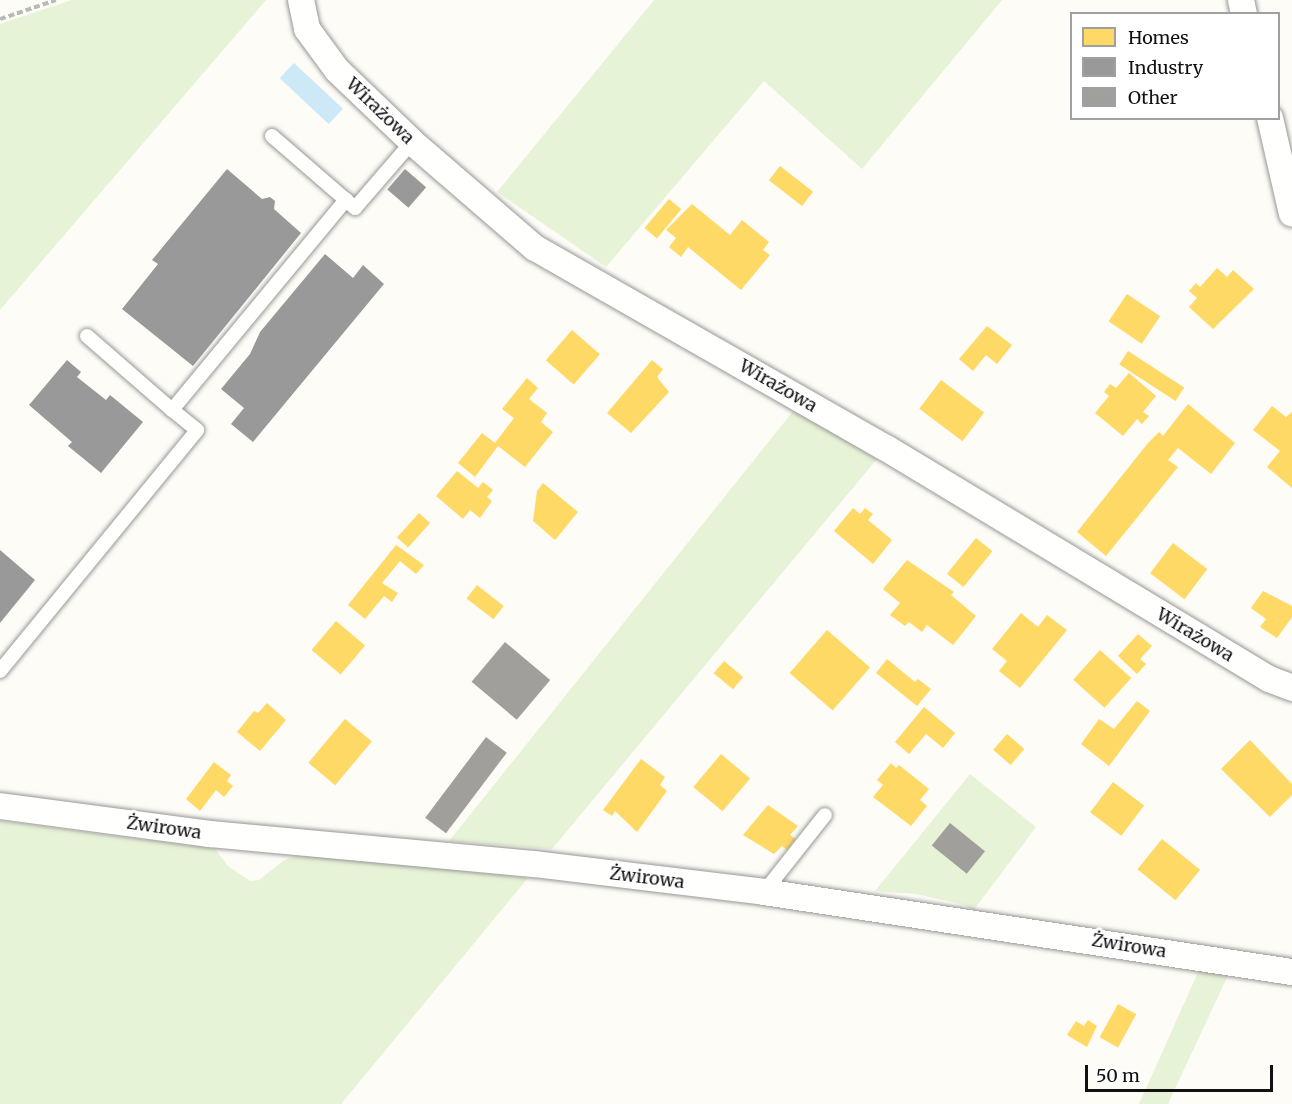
<!DOCTYPE html>
<meta charset="utf-8">
<style>
body{margin:0}
#map{position:relative;width:1292px;height:1104px;overflow:hidden;background:#fdfcf7;font-family:Merriweather,serif}
div>[style]{position:absolute}
[style*='--x']{left:calc(var(--x)*1px);top:calc(var(--y)*1px);width:calc(var(--w)*1px);rotate:calc(var(--a)*1deg)}
.green>*{inset:0;background:#e7f3d7}
.water>*{inset:0;background:#cde8f7;transform-origin:0 0}
.homes>*{inset:0;background:#ffd966;transform-origin:0 0}
.industry>*{inset:0;background:#999;transform-origin:0 0}
.building>*{inset:0;background:#a19f9c;transform-origin:0 0}
.path>*{height:4px;margin-top:-2px;transform-origin:0;background:repeating-linear-gradient(90deg,#b9b9b8 0 6px,transparent 0 9px)}
.roads{filter:drop-shadow(0 0 2px #979795) drop-shadow(0 0 2px #979795)}
.lane>*{height:14px;margin:-7px;padding:0 7px;transform-origin:7px;border-radius:7px;background:#fffffe}
.street>*{height:26px;margin:-13px;padding:0 13px;transform-origin:13px;border-radius:13px;background:#fffffe}
span{translate:-50% -50%;white-space:nowrap;text-align:center;line-height:1.15;-webkit-text-stroke:6px #fff;paint-order:stroke}
.street-label{font-size:18px;color:#111}
.legend{position:absolute;left:1070px;top:12px;width:210px;height:108px;box-sizing:border-box;background:#fff;border:2px solid #a0a0a0;margin:0;padding:8px 10px;list-style:none;font-size:18px;color:#111}
.legend li{display:flex;align-items:center;gap:12px;height:30px}
.legend b{width:30px;border:2px solid #a0a0a0}
.scale{position:absolute;left:1085px;top:1065px;width:188px;height:27px;box-sizing:border-box;border:3px solid #111;border-top:0;padding-left:8px;font-size:18px;line-height:21px;white-space:nowrap;color:#111;-webkit-text-stroke:4px #fff;paint-order:stroke}
</style>
<div id="map">
<div class="green">
<div style="clip-path:polygon(72px 0,266px 0,0 310px,0 24px)"></div>
<div style="clip-path:polygon(654px 0,1002px 0,862px 169px,764px 81px,606px 267px,497px 192px)"></div>
<div style="clip-path:polygon(794px 410px,877px 459px,552px 849px,449px 841px)"></div>
<div style="clip-path:polygon(970px 774px,1036px 827px,973px 911px,965px 905px,916px 894px,875px 891px)"></div>
<div style="clip-path:polygon(0 821px,215px 849px,228px 866px,250px 881px,259px 880px,283px 861px,300px 854px,528px 878px,341px 1104px,0 1104px)"></div>
<div style="clip-path:polygon(1199px 970px,1229px 973px,1168px 1104px,1139px 1104px)"></div>
</div>
<div class="water">
<div style="left:294px;top:63px;width:67px;height:21px;rotate:43deg"></div>
</div>
<div class="homes">
<div style="left:780px;top:166px;width:42px;height:18px;rotate:38deg"></div>
<div style="left:669px;top:199px;width:16px;height:38px;rotate:40deg"></div>
<div style="clip-path:polygon(692px 204px,730px 235px,742px 220px,769px 242px,763px 250px,770px 255px,741px 290px,688px 247px,681px 257px,669px 247px,676px 238px,666px 230px)"></div>
<div style="clip-path:polygon(1217px 268px,1227px 277px,1233px 270px,1254px 289px,1213px 329px,1189px 307px,1197px 298px,1189px 291px,1196px 283px,1200px 287px)"></div>
<div style="left:1127px;top:294px;width:40px;height:33px;rotate:34deg"></div>
<div style="clip-path:polygon(987px 326px,1012px 345px,997px 364px,986px 355px,973px 371px,959px 359px)"></div>
<div style="left:572px;top:330px;width:37px;height:40px;rotate:41deg"></div>
<div style="left:1128px;top:351px;width:67px;height:16px;rotate:33deg"></div>
<div style="clip-path:polygon(652px 360px,663px 369px,657px 377px,669px 392px,631px 433px,607px 413px)"></div>
<div style="clip-path:polygon(1129px 373px,1156px 396px,1143px 412px,1149px 416px,1142px 424px,1137px 419px,1123px 436px,1095px 413px,1109px 396px,1104px 392px,1110px 384px,1116px 388px)"></div>
<div style="clip-path:polygon(527px 378px,538px 388px,529px 399px,547px 413px,541px 422px,553px 432px,525px 467px,498px 446px,475px 477px,458px 463px,482px 433px,495px 443px,514px 418px,502px 409px)"></div>
<div style="left:941px;top:380px;width:54px;height:36px;rotate:37deg"></div>
<div style="clip-path:polygon(1188px 404px,1235px 443px,1211px 474px,1178px 448px,1168px 460px,1178px 467px,1106px 556px,1077px 532px,1148px 443px,1159px 432px,1163px 436px)"></div>
<div style="clip-path:polygon(1272px 406px,1286px 417px,1292px 412px,1292px 488px,1267px 467px,1280px 451px,1253px 430px)"></div>
<div style="clip-path:polygon(457px 471px,478px 488px,483px 482px,493px 490px,487px 497px,492px 501px,480px 518px,470px 510px,463px 519px,436px 496px)"></div>
<div style="clip-path:polygon(543px 483px,578px 512px,555px 540px,533px 521px,537px 491px)"></div>
<div style="clip-path:polygon(853px 508px,860px 514px,865px 508px,873px 514px,868px 520px,892px 540px,873px 564px,834px 531px)"></div>
<div style="left:419px;top:513px;width:15px;height:33px;rotate:42deg"></div>
<div style="left:976px;top:538px;width:21px;height:46px;rotate:39deg"></div>
<div style="left:1173px;top:543px;width:43px;height:38px;rotate:37deg"></div>
<div style="clip-path:polygon(396px 545px,424px 565px,416px 574px,400px 561px,382px 583px,398px 593px,392px 602px,384px 596px,365px 619px,348px 605px)"></div>
<div style="clip-path:polygon(907px 560px,954px 592px,951px 595px,976px 616px,953px 645px,927px 625px,922px 632px,909px 622px,905px 626px,890px 615px,900px 603px,883px 589px)"></div>
<div style="left:477px;top:585px;width:34px;height:17px;rotate:38deg"></div>
<div style="clip-path:polygon(1263px 591px,1292px 606px,1292px 617px,1277px 638px,1260px 627px,1266px 619px,1251px 608px)"></div>
<div style="clip-path:polygon(1021px 613px,1038px 627px,1047px 615px,1067px 630px,1020px 688px,999px 671px,1007px 661px,992px 649px)"></div>
<div style="left:336px;top:621px;width:38px;height:38px;rotate:40deg"></div>
<div style="left:827px;top:630px;width:57px;height:57px;rotate:41deg"></div>
<div style="clip-path:polygon(1138px 634px,1152px 646px,1140px 659px,1146px 664px,1137px 674px,1118px 656px)"></div>
<div style="left:1100px;top:650px;width:42px;height:40px;rotate:42deg"></div>
<div style="clip-path:polygon(887px 659px,915px 682px,918px 679px,931px 689px,917px 706px,876px 673px)"></div>
<div style="left:724px;top:661px;width:25px;height:16px;rotate:40deg"></div>
<div style="clip-path:polygon(1137px 701px,1150px 711px,1109px 766px,1081px 744px,1099px 719px,1114px 729px)"></div>
<div style="clip-path:polygon(267px 703px,286px 720px,260px 751px,237px 732px,254px 711px,258px 713px)"></div>
<div style="clip-path:polygon(924px 707px,955px 733px,943px 748px,926px 734px,909px 754px,895px 742px)"></div>
<div style="left:345px;top:719px;width:35px;height:57px;rotate:40deg"></div>
<div style="left:1007px;top:734px;width:23px;height:21px;rotate:41deg"></div>
<div style="clip-path:polygon(1250px 740px,1292px 784px,1292px 795px,1270px 817px,1221px 769px)"></div>
<div style="left:721px;top:754px;width:38px;height:43px;rotate:40deg"></div>
<div style="clip-path:polygon(641px 759px,665px 777px,660px 785px,667px 791px,637px 832px,615px 811px,612px 816px,603px 810px)"></div>
<div style="clip-path:polygon(214px 762px,231px 775px,227px 781px,233px 786px,224px 797px,216px 790px,200px 811px,186px 799px)"></div>
<div style="clip-path:polygon(891px 763px,896px 768px,899px 765px,929px 789px,920px 800px,927px 806px,911px 826px,873px 797px,883px 785px,877px 780px)"></div>
<div style="left:1113px;top:782px;width:39px;height:38px;rotate:37deg"></div>
<div style="clip-path:polygon(768px 805px,798px 826px,790px 835px,796px 839px,787px 850px,782px 846px,774px 854px,743px 835px)"></div>
<div style="left:1162px;top:839px;width:49px;height:39px;rotate:39deg"></div>
<div style="left:1118px;top:1004px;width:21px;height:38px;rotate:29deg"></div>
<div style="clip-path:polygon(1088px 1020px,1097px 1026px,1087px 1047px,1067px 1035px,1076px 1021px,1084px 1026px)"></div>
</div>
<div class="industry">
<div style="clip-path:polygon(227px 169px,262px 199px,270px 197px,275px 201px,274px 209px,301px 233px,193px 366px,122px 309px,158px 264px,152px 260px)"></div>
<div style="left:405px;top:169px;width:28px;height:27px;rotate:41deg"></div>
<div style="clip-path:polygon(325px 254px,353px 278px,363px 265px,384px 284px,253px 442px,231px 424px,244px 408px,221px 389px,250px 354px,260px 332px)"></div>
<div style="clip-path:polygon(67px 360px,81px 372px,77px 377px,106px 400px,110px 395px,143px 422px,101px 473px,68px 446px,72px 442px,29px 405px)"></div>
<div style="clip-path:polygon(0 550px,35px 580px,0 623px)"></div>
</div>
<div class="building">
<div style="left:505px;top:642px;width:59px;height:52px;rotate:40deg"></div>
<div style="left:486px;top:737px;width:26px;height:101px;rotate:37deg"></div>
<div style="left:950px;top:823px;width:45px;height:29px;rotate:39deg"></div>
</div>
<div class="path">
<div style="--x:0;--y:19;--w:59;--a:-18.7"></div>
</div>
<div class="roads">
<div class="lane">
<div style="--x:272;--y:136;--w:110;--a:40.9"></div>
<div style="--x:355;--y:208;--w:87;--a:-49.2"></div>
<div style="--x:87;--y:336;--w:113;--a:41"></div>
<div style="--x:0;--y:671;--w:311;--a:-50.7"></div>
<div style="--x:197;--y:430;--w:32;--a:-141"></div>
<div style="--x:172;--y:410;--w:273;--a:-50.4"></div>
<div style="--x:764;--y:892;--w:98;--a:-51.6"></div>
</div>
<div class="street">
<div style="--x:301;--y:0;--w:30;--a:78"></div>
<div style="--x:307;--y:29;--w:51;--a:53.8"></div>
<div style="--x:337;--y:70;--w:104;--a:43.8"></div>
<div style="--x:412;--y:142;--w:162;--a:40.8"></div>
<div style="--x:535;--y:248;--w:404;--a:29.7"></div>
<div style="--x:886;--y:448;--w:447;--a:31.1"></div>
<div style="--x:1269;--y:679;--w:25;--a:21"></div>
<div style="--x:1241;--y:0;--w:14;--a:78"></div>
<div style="--x:1270;--y:118;--w:98;--a:77.1"></div>
<div style="--x:0;--y:806;--w:212;--a:7.6"></div>
<div style="--x:210;--y:834;--w:325;--a:5.3"></div>
<div style="--x:534;--y:864;--w:232;--a:6.9"></div>
<div style="--x:764;--y:892;--w:534;--a:8.62"></div>
</div>
</div>
<div class="street-label">
<span style="left:380px;top:111px;rotate:44deg">Wirażowa</span>
<span style="left:778px;top:386px;rotate:30deg">Wirażowa</span>
<span style="left:1195px;top:635px;rotate:31deg">Wirażowa</span>
<span style="left:164px;top:828px;rotate:8deg">Żwirowa</span>
<span style="left:647px;top:878px;rotate:7deg">Żwirowa</span>
<span style="left:1129px;top:946px;rotate:9deg">Żwirowa</span>
</div>
<ul class="legend">
<li><b style="height:16px;background:#ffd966"></b>Homes</li>
<li><b style="height:16px;background:#999"></b>Industry</li>
<li><b style="height:16px;background:#a19f9c"></b>Other</li>
</ul>
<div class="scale">50 m</div>
</div>
